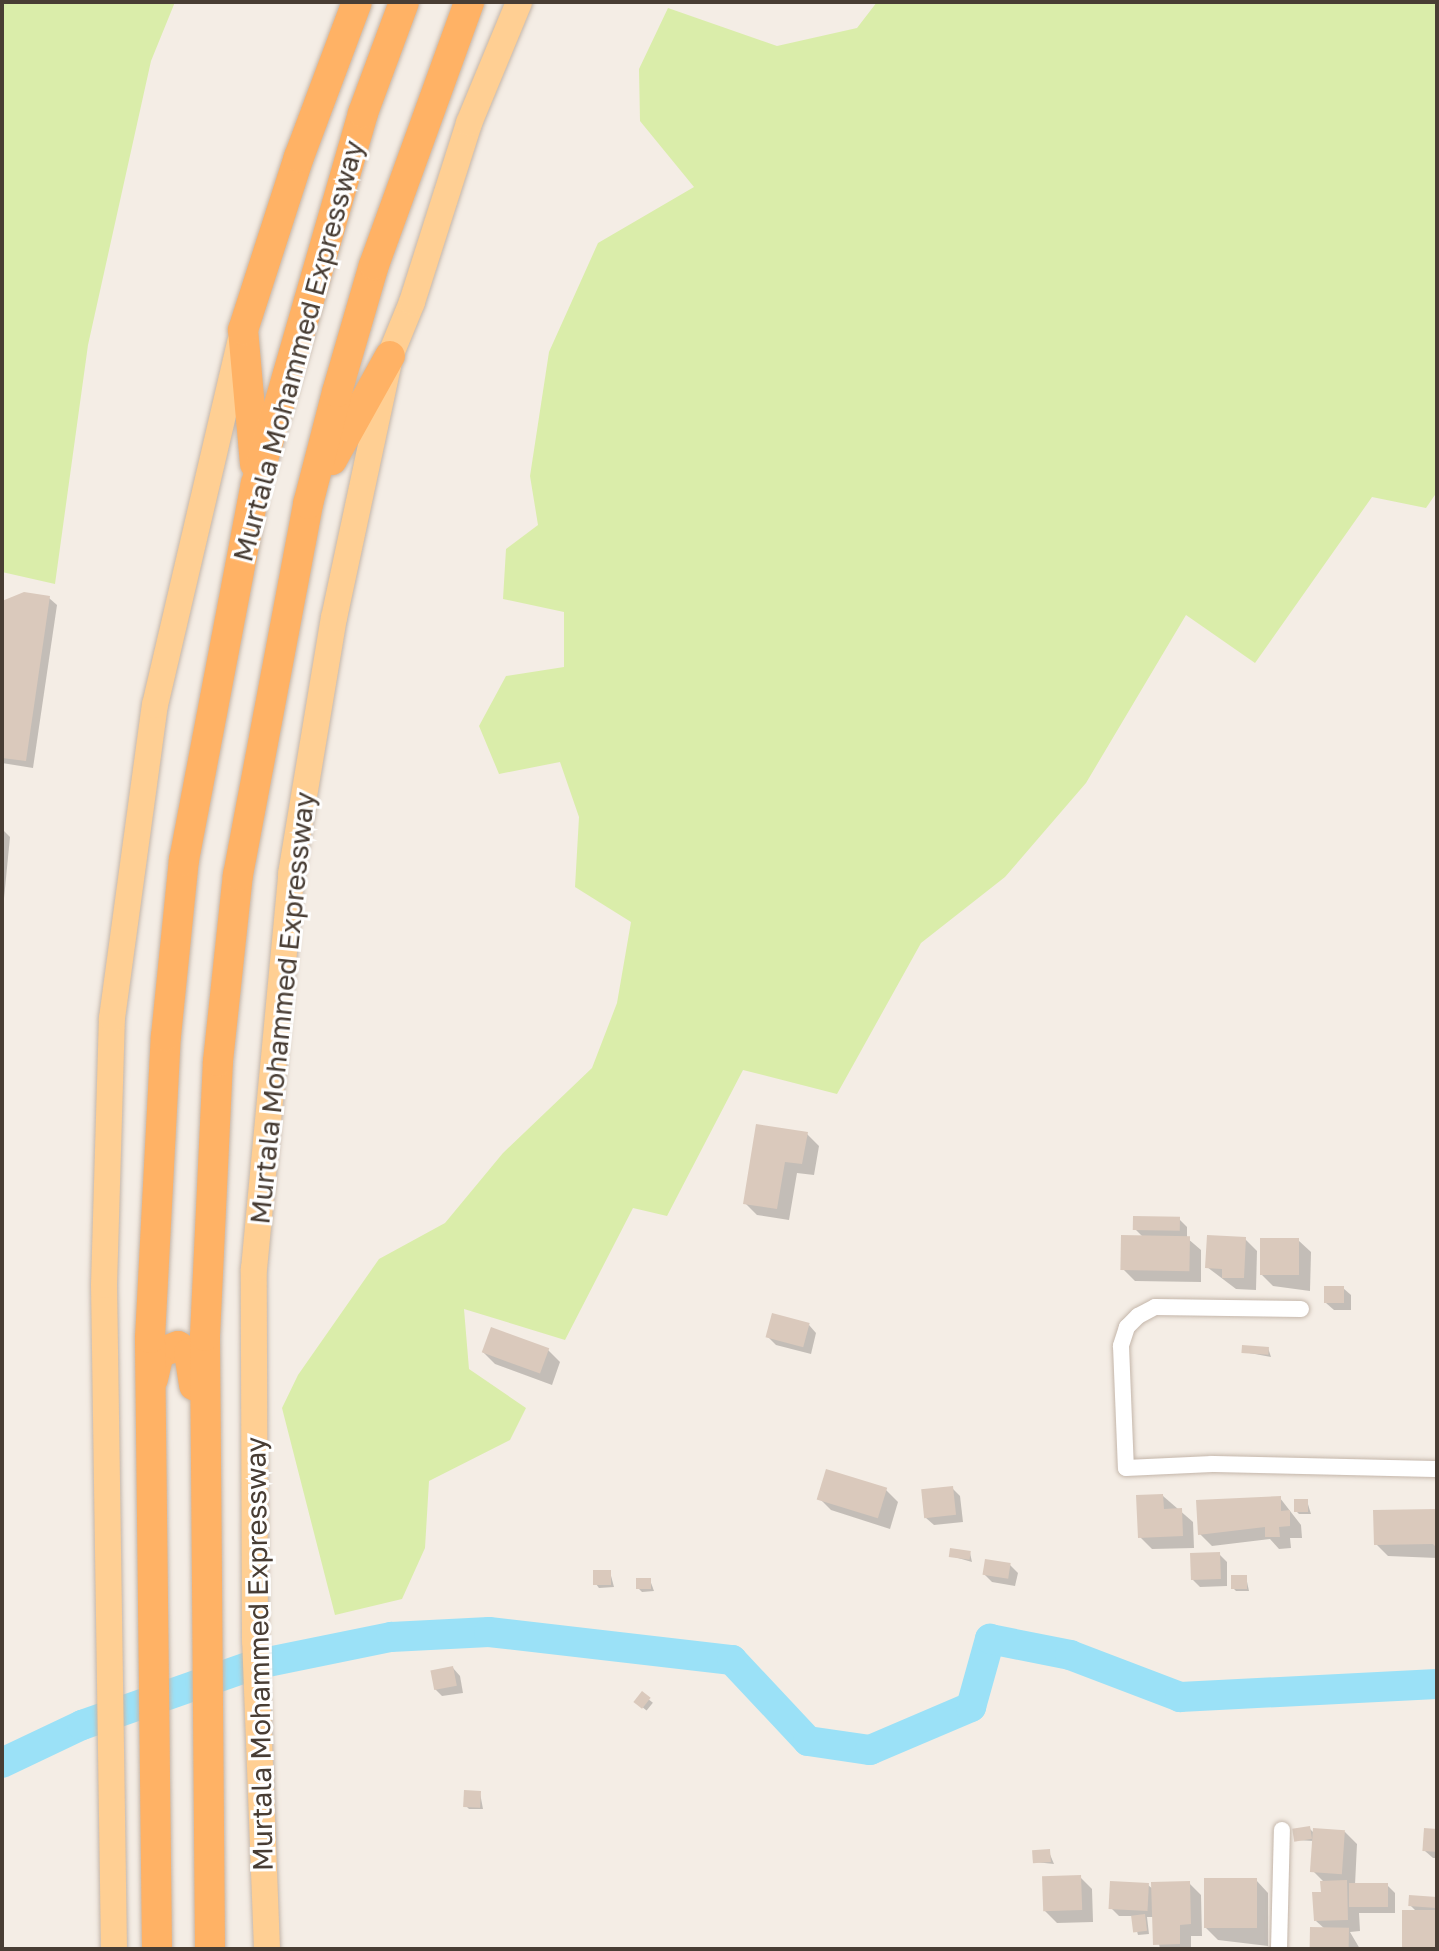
<!DOCTYPE html>
<style>
body{margin:0}
#map{position:relative;width:1439px;height:1951px;overflow:hidden;background:#f4ede5;font-family:"Golos Text",sans-serif}
div>[style]{position:absolute}
[style*='--x']{left:calc(var(--x)*1px);top:calc(var(--y)*1px);width:calc(var(--w)*1px);rotate:calc(var(--a)*1deg)}
.green>*{inset:0;background:#daedaa}
.shadow>*{inset:0;background:#0003;transform-origin:0 0}
.river>*{height:30px;margin:-15px;padding:0 15px;transform-origin:15px;border-radius:15px;background:#9be1f7}
.building>*{inset:0;background:#dac9bc;transform-origin:0 0}
.roads{filter:drop-shadow(0 0 2px #c4b6aa) drop-shadow(0 0 2px #c4b6aa)}
.street>*{height:16px;margin:-8px;padding:0 8px;transform-origin:8px;border-radius:8px;background:#fff}
.primary>*{height:26px;margin:-13px;padding:0 13px;transform-origin:13px;border-radius:13px;background:#ffcf93}
.highway>*{height:30px;margin:-15px;padding:0 15px;transform-origin:15px;border-radius:15px;background:#ffb265}
span{translate:-50% -50%;white-space:nowrap;text-align:center;line-height:1.15;-webkit-text-stroke:6px #fff;paint-order:stroke}
.street-label{font-size:28px;color:#483d34}
.frame{position:absolute;inset:0;border:4px solid #483d34;pointer-events:none}
</style>
<div id="map">
<div class="green">
<div style="clip-path:polygon(2px 2px,175px 2px,151px 61px,88px 345px,55px 584px,2px 572px)"></div>
<div style="clip-path:polygon(877px 2px,1437px 2px,1437px 492px,1426px 508px,1372px 497px,1255px 663px,1186px 615px,1086px 783px,1005px 877px,921px 943px,837px 1094px,743px 1070px,667px 1216px,633px 1208px,565px 1340px,464px 1309px,469px 1369px,526px 1408px,510px 1440px,429px 1481px,425px 1548px,402px 1599px,335px 1615px,282px 1408px,298px 1375px,379px 1259px,445px 1223px,503px 1153px,592px 1068px,617px 1003px,631px 922px,575px 887px,579px 817px,560px 762px,499px 774px,479px 726px,506px 676px,564px 667px,564px 612px,503px 599px,506px 549px,538px 525px,530px 476px,549px 352px,598px 243px,694px 187px,640px 121px,639px 69px,668px 8px,777px 46px,857px 28px)"></div>
</div>
<div class="shadow">
<div style="clip-path:polygon(49px 598px,57px 605px,33px 768px,2px 763px,2px 603px)"></div>
<div style="clip-path:polygon(2px 829px,10px 837px,2px 919px)"></div>
<div style="clip-path:polygon(807px 1134px,819px 1146px,814px 1175px,797px 1173px,789px 1220px,757px 1215px,745px 1203px)"></div>
<div style="clip-path:polygon(1179px 1219px,1187px 1227px,1187px 1238px,1201px 1250px,1201px 1282px,1135px 1281px,1123px 1269px,1143px 1237px,1135px 1229px)"></div>
<div style="clip-path:polygon(1245px 1239px,1257px 1251px,1256px 1290px,1236px 1289px,1207px 1267px)"></div>
<div style="clip-path:polygon(1298px 1240px,1311px 1252px,1310px 1291px,1273px 1286px,1261px 1274px)"></div>
<div style="clip-path:polygon(1343px 1288px,1351px 1295px,1351px 1310px,1334px 1310px,1326px 1303px)"></div>
<div style="clip-path:polygon(809px 1325px,816px 1333px,811px 1354px,776px 1345px,768px 1337px)"></div>
<div style="clip-path:polygon(492px 1329px,548px 1350px,560px 1362px,552px 1385px,495px 1364px,483px 1352px)"></div>
<div style="clip-path:polygon(1268px 1348px,1271px 1357px,1244px 1352px)"></div>
<div style="clip-path:polygon(952px 1488px,960px 1496px,963px 1522px,934px 1525px,926px 1518px)"></div>
<div style="clip-path:polygon(886px 1490px,898px 1502px,890px 1529px,831px 1510px,819px 1498px)"></div>
<div style="clip-path:polygon(1163px 1496px,1193px 1522px,1194px 1548px,1152px 1549px,1140px 1537px)"></div>
<div style="clip-path:polygon(1280px 1498px,1301px 1525px,1302px 1538px,1290px 1538px,1291px 1548px,1279px 1549px,1270px 1539px,1212px 1546px,1200px 1534px)"></div>
<div style="clip-path:polygon(1307px 1501px,1311px 1514px,1299px 1514px,1296px 1511px)"></div>
<div style="clip-path:polygon(1437px 1511px,1437px 1558px,1388px 1556px,1376px 1544px)"></div>
<div style="clip-path:polygon(970px 1553px,972px 1562px,951px 1556px)"></div>
<div style="clip-path:polygon(1219px 1554px,1227px 1562px,1227px 1586px,1200px 1587px,1192px 1579px)"></div>
<div style="clip-path:polygon(1010px 1565px,1018px 1573px,1015px 1586px,992px 1582px,984px 1574px)"></div>
<div style="clip-path:polygon(610px 1572px,614px 1587px,599px 1588px,596px 1584px)"></div>
<div style="clip-path:polygon(1246px 1577px,1249px 1591px,1236px 1591px,1233px 1588px)"></div>
<div style="clip-path:polygon(650px 1580px,654px 1591px,642px 1592px,638px 1588px)"></div>
<div style="clip-path:polygon(453px 1668px,460px 1676px,463px 1693px,442px 1696px,435px 1689px)"></div>
<div style="left:642px;top:1694px;width:14px;height:10px;rotate:39deg"></div>
<div style="clip-path:polygon(480px 1793px,483px 1809px,469px 1809px,466px 1806px)"></div>
<div style="clip-path:polygon(1309px 1828px,1315px 1834px,1345px 1832px,1357px 1844px,1355px 1885px,1387px 1885px,1395px 1893px,1395px 1913px,1359px 1913px,1360px 1931px,1350px 1932px,1360px 1949px,1312px 1949px,1325px 1929px,1316px 1921px,1325px 1883px,1313px 1871px,1314px 1841px,1295px 1840px)"></div>
<div style="clip-path:polygon(1437px 1831px,1437px 1858px,1433px 1858px,1425px 1851px)"></div>
<div style="clip-path:polygon(1049px 1852px,1054px 1864px,1035px 1862px)"></div>
<div style="clip-path:polygon(1080px 1877px,1092px 1889px,1093px 1922px,1057px 1923px,1045px 1911px)"></div>
<div style="clip-path:polygon(1256px 1880px,1268px 1893px,1268px 1946px,1218px 1940px,1206px 1928px)"></div>
<div style="clip-path:polygon(1189px 1883px,1201px 1895px,1202px 1936px,1191px 1936px,1191px 1949px,1160px 1949px,1154px 1917px,1147px 1917px,1149px 1934px,1138px 1935px,1133px 1916px,1119px 1916px,1111px 1908px,1148px 1885px,1154px 1890px)"></div>
<div style="clip-path:polygon(1437px 1899px,1437px 1949px,1404px 1949px,1417px 1912px,1410px 1905px)"></div>
</div>
<div class="river">
<div style="--x:2;--y:1763;--w:89;--a:-25.4"></div>
<div style="--x:82;--y:1725;--w:181;--a:-19.3"></div>
<div style="--x:253;--y:1665;--w:141;--a:-11.5"></div>
<div style="--x:391;--y:1637;--w:98;--a:-2.9"></div>
<div style="--x:489;--y:1632;--w:245;--a:6.6"></div>
<div style="--x:732;--y:1660;--w:111;--a:46.8"></div>
<div style="--x:808;--y:1741;--w:63;--a:8.3"></div>
<div style="--x:870;--y:1750;--w:110;--a:-23.1"></div>
<div style="--x:971;--y:1707;--w:71;--a:-74.4"></div>
<div style="--x:990;--y:1639;--w:82;--a:11.3"></div>
<div style="--x:1070;--y:1655;--w:118;--a:20.9"></div>
<div style="--x:1180;--y:1697;--w:257;--a:-2.9"></div>
</div>
<div class="building">
<div style="clip-path:polygon(24px 592px,50px 596px,26px 761px,2px 758px,2px 601px)"></div>
<div style="clip-path:polygon(756px 1124px,808px 1132px,802px 1164px,785px 1162px,777px 1209px,743px 1204px)"></div>
<div style="left:1133px;top:1216px;width:47px;height:14px;rotate:1deg"></div>
<div style="left:1121px;top:1235px;width:69px;height:35px;rotate:1deg"></div>
<div style="clip-path:polygon(1207px 1235px,1246px 1237px,1244px 1278px,1222px 1278px,1222px 1269px,1205px 1268px)"></div>
<div style="left:1260px;top:1238px;width:39px;height:37px"></div>
<div style="left:1324px;top:1286px;width:20px;height:17px"></div>
<div style="left:772px;top:1313px;width:39px;height:25px;rotate:15deg"></div>
<div style="left:491px;top:1327px;width:62px;height:27px;rotate:20deg"></div>
<div style="left:1242px;top:1345px;width:27px;height:8px;rotate:4deg"></div>
<div style="left:826px;top:1469px;width:64px;height:32px;rotate:17deg"></div>
<div style="left:953px;top:1486px;width:29px;height:32px;rotate:84deg"></div>
<div style="clip-path:polygon(1163px 1494px,1164px 1509px,1182px 1508px,1183px 1536px,1138px 1538px,1136px 1495px)"></div>
<div style="clip-path:polygon(1281px 1496px,1281px 1511px,1290px 1510px,1290px 1526px,1279px 1527px,1280px 1537px,1265px 1537px,1265px 1527px,1198px 1535px,1196px 1500px)"></div>
<div style="left:1294px;top:1499px;width:14px;height:13px"></div>
<div style="clip-path:polygon(1437px 1509px,1437px 1548px,1433px 1544px,1374px 1545px,1373px 1510px)"></div>
<div style="left:950px;top:1548px;width:21px;height:9px;rotate:8deg"></div>
<div style="left:1220px;top:1552px;width:27px;height:30px;rotate:88deg"></div>
<div style="left:985px;top:1559px;width:26px;height:16px;rotate:9deg"></div>
<div style="left:611px;top:1570px;width:15px;height:18px;rotate:90deg"></div>
<div style="left:1231px;top:1575px;width:16px;height:14px"></div>
<div style="left:636px;top:1578px;width:15px;height:11px"></div>
<div style="left:453px;top:1666px;width:20px;height:23px;rotate:79deg"></div>
<div style="left:642px;top:1691px;width:11px;height:14px;rotate:38deg"></div>
<div style="left:464px;top:1790px;width:17px;height:17px;rotate:3deg"></div>
<div style="left:1310px;top:1826px;width:13px;height:18px;rotate:81deg"></div>
<div style="left:1313px;top:1828px;width:32px;height:44px;rotate:4deg"></div>
<div style="left:1424px;top:1828px;width:13px;height:23px;rotate:4deg"></div>
<div style="left:1050px;top:1849px;width:13px;height:18px;rotate:86deg"></div>
<div style="left:1081px;top:1875px;width:35px;height:39px;rotate:88deg"></div>
<div style="left:1204px;top:1878px;width:53px;height:50px"></div>
<div style="clip-path:polygon(1347px 1880px,1348px 1920px,1314px 1921px,1312px 1892px,1321px 1892px,1320px 1881px)"></div>
<div style="left:1110px;top:1881px;width:39px;height:28px;rotate:3deg"></div>
<div style="clip-path:polygon(1190px 1881px,1191px 1924px,1180px 1925px,1180px 1944px,1153px 1945px,1151px 1882px)"></div>
<div style="left:1349px;top:1883px;width:39px;height:24px"></div>
<div style="left:1409px;top:1895px;width:28px;height:11px;rotate:4deg"></div>
<div style="left:1402px;top:1910px;width:35px;height:39px"></div>
<div style="left:1145px;top:1914px;width:17px;height:14px;rotate:83deg"></div>
<div style="left:1310px;top:1927px;width:39px;height:22px;rotate:1deg"></div>
</div>
<div class="roads">
<div class="street">
<div style="--x:1301;--y:1309;--w:146;--a:-179.2"></div>
<div style="--x:1155;--y:1307;--w:19;--a:152"></div>
<div style="--x:1138;--y:1316;--w:16;--a:135"></div>
<div style="--x:1127;--y:1327;--w:20;--a:108"></div>
<div style="--x:1121;--y:1346;--w:122;--a:87.7"></div>
<div style="--x:1126;--y:1468;--w:86;--a:-2.7"></div>
<div style="--x:1212;--y:1464;--w:225;--a:1.3"></div>
<div style="--x:1279;--y:1949;--w:119;--a:-88.6"></div>
</div>
<div class="primary">
<div style="--x:114;--y:1949;--w:664;--a:-90.86"></div>
<div style="--x:104;--y:1285;--w:267;--a:-88.3"></div>
<div style="--x:112;--y:1018;--w:316;--a:-82.2"></div>
<div style="--x:155;--y:705;--w:373;--a:-76.8"></div>
<div style="--x:267;--y:1949;--w:308;--a:-92.2"></div>
<div style="--x:255;--y:1641;--w:372;--a:-90.2"></div>
<div style="--x:254;--y:1269;--w:397;--a:-84.6"></div>
<div style="--x:291;--y:874;--w:260;--a:-80.5"></div>
<div style="--x:334;--y:618;--w:268;--a:-77.9"></div>
<div style="--x:390;--y:356;--w:58;--a:-67.8"></div>
<div style="--x:412;--y:302;--w:188;--a:-72.3"></div>
<div style="--x:469;--y:123;--w:131;--a:-67.5"></div>
</div>
<div class="highway">
<div style="--x:332;--y:460;--w:119;--a:-60.9"></div>
<div style="--x:255;--y:464;--w:135;--a:-95.1"></div>
<div style="--x:243;--y:330;--w:182;--a:-72.1"></div>
<div style="--x:299;--y:157;--w:165;--a:-69.5"></div>
<div style="--x:153;--y:1379;--w:27;--a:-77"></div>
<div style="--x:159;--y:1353;--w:20;--a:-20"></div>
<div style="--x:178;--y:1346;--w:13;--a:32"></div>
<div style="--x:189;--y:1353;--w:33;--a:81"></div>
<div style="--x:157;--y:1949;--w:611;--a:-90.66"></div>
<div style="--x:150;--y:1338;--w:302;--a:-87"></div>
<div style="--x:166;--y:1036;--w:177;--a:-84.2"></div>
<div style="--x:184;--y:860;--w:383;--a:-79.2"></div>
<div style="--x:256;--y:484;--w:386;--a:-73.9"></div>
<div style="--x:363;--y:113;--w:118;--a:-69.7"></div>
<div style="--x:210;--y:1949;--w:613;--a:-90.47"></div>
<div style="--x:205;--y:1336;--w:275;--a:-87.3"></div>
<div style="--x:218;--y:1061;--w:187;--a:-83.9"></div>
<div style="--x:238;--y:875;--w:378;--a:-79.3"></div>
<div style="--x:308;--y:504;--w:116;--a:-75.5"></div>
<div style="--x:337;--y:392;--w:132;--a:-73.8"></div>
<div style="--x:374;--y:265;--w:280;--a:-70.1"></div>
</div>
</div>
<div class="street-label">
<span style="left:298px;top:351px;rotate:-75deg">Murtala Mohammed Expressway</span>
<span style="left:282px;top:1008px;rotate:-84deg">Murtala Mohammed Expressway</span>
<span style="left:259px;top:1654px;rotate:-91deg">Murtala Mohammed Expressway</span>
</div>
<div class="frame"></div>
</div>
